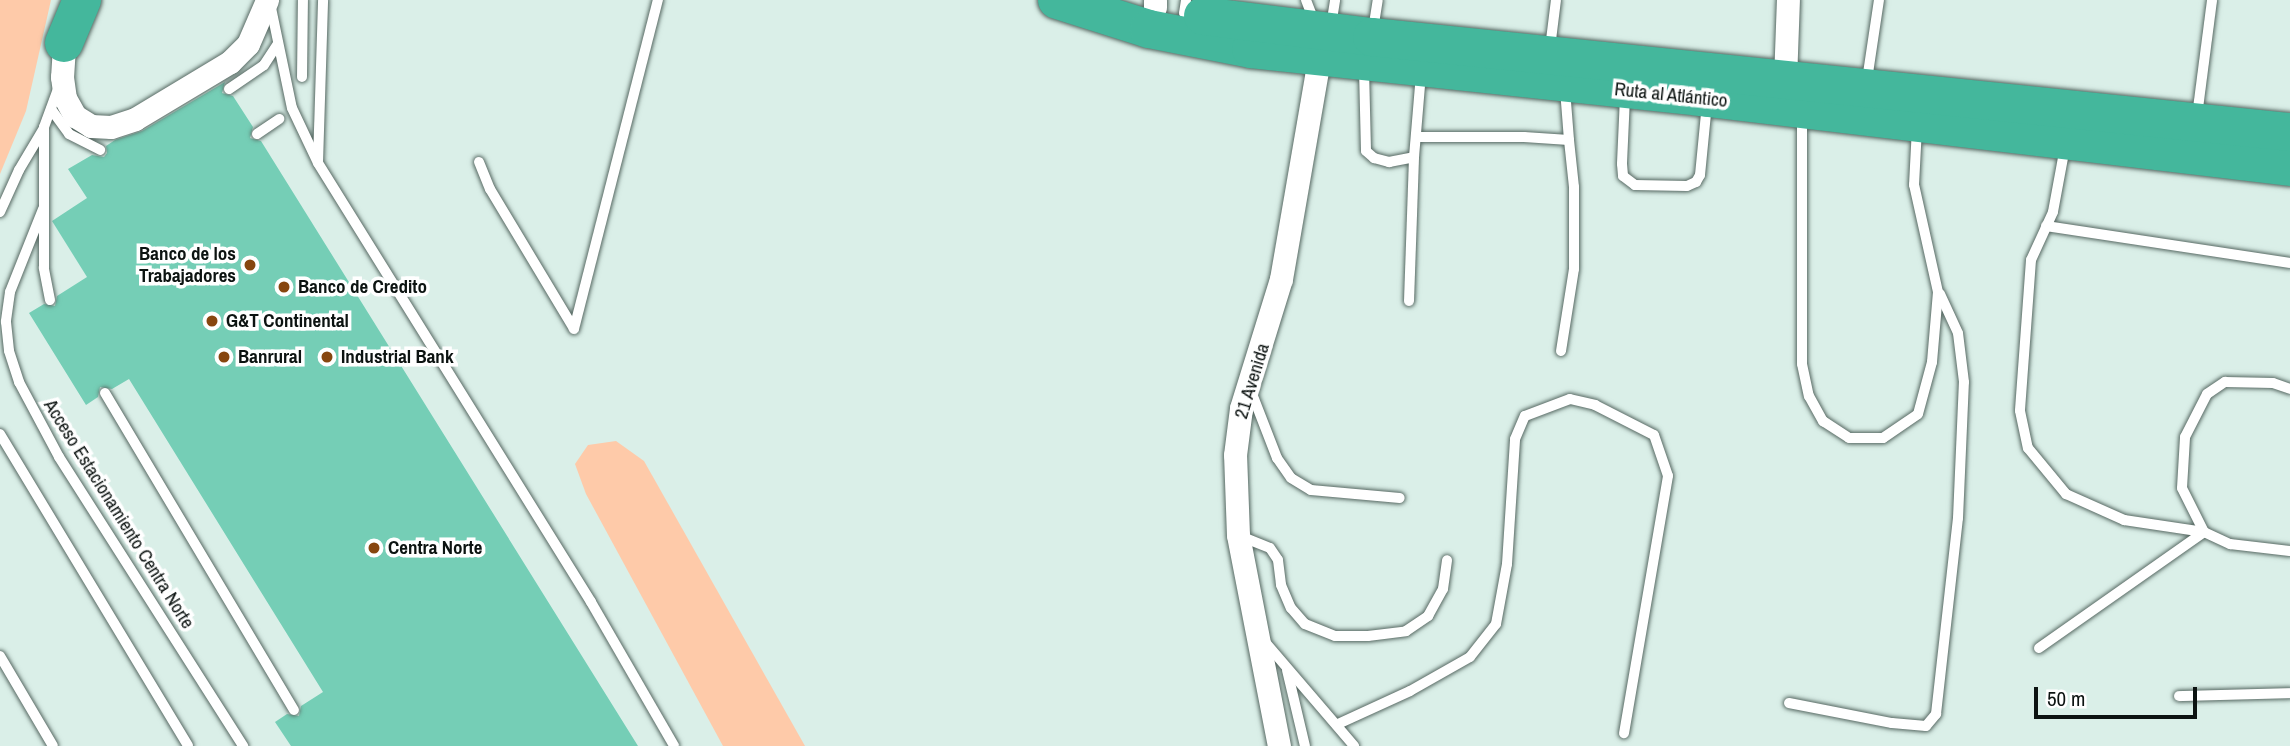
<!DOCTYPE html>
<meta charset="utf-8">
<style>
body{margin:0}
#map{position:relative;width:2290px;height:746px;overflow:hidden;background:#daefe8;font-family:"Archivo Narrow",sans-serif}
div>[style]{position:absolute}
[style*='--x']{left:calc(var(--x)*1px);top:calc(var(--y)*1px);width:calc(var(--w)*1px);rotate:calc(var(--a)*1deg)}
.green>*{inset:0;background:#fecaa9}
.building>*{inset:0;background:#75ceb6}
.roads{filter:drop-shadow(0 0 2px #576963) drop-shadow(0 0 2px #576963)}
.lane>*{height:10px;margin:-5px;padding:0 5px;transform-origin:5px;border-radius:5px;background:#fff}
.street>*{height:23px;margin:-11.5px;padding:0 11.5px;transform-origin:11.5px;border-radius:11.5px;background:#fff}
.highway>*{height:38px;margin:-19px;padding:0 19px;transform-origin:19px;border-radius:19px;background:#44b79c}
.dots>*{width:19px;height:19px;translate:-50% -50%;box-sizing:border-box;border:4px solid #fff;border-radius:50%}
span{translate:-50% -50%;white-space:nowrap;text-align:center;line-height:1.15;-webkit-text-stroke:7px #fff;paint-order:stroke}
.street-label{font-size:19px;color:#0c1311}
.poi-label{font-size:19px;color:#0c1311;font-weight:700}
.right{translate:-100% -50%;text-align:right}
.left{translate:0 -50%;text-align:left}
.scale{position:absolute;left:2034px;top:687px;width:163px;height:32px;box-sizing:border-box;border:4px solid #0c1311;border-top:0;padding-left:9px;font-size:21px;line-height:24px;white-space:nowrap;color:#0c1311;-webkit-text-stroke:5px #fff;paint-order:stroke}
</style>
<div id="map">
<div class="green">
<div style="clip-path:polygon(0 0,51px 0,26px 111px,0 174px)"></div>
<div style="clip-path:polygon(616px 441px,644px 461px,805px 746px,723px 746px,586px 494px,575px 464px,588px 445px)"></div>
</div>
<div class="building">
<div style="clip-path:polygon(225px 82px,222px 93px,233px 96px,253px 127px,250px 138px,261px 141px,638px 746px,291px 746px,275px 722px,287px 714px,299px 716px,301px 706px,323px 692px,129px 379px,112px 389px,100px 387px,98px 397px,86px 405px,29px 313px,44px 304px,55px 306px,57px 296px,87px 277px,52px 221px,87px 198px,68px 169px,92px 155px,104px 157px,107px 153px,106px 146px,115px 140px,142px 131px)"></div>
</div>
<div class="roads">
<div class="lane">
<div style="--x:1306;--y:0;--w:22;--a:69"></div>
<div style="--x:270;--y:3;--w:107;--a:78.2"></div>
<div style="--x:292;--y:108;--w:61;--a:64.7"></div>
<div style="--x:318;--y:163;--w:517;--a:58.12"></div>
<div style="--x:591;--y:602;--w:166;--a:60"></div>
<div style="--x:1184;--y:13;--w:13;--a:-81"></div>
<div style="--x:1331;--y:26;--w:26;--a:-81"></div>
<div style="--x:1373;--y:30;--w:30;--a:-81"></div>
<div style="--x:1550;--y:48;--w:48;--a:-82.9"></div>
<div style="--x:1364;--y:69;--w:82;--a:88.6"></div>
<div style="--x:1366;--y:151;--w:11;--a:41"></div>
<div style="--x:1374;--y:158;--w:16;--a:15"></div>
<div style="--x:1389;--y:162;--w:25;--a:-11"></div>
<div style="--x:1414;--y:157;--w:84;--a:-85.2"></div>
<div style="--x:302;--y:77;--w:77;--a:-89.3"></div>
<div style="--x:1867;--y:80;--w:81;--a:-81.5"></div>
<div style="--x:229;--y:89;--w:42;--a:-34.4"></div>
<div style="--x:264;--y:65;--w:24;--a:-57"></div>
<div style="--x:1625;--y:97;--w:67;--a:92.6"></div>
<div style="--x:1622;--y:164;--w:12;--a:85"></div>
<div style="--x:1623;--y:176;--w:15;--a:37"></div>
<div style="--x:1635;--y:185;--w:52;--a:1.1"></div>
<div style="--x:1687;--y:186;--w:10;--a:-24"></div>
<div style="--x:1696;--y:182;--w:8;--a:-60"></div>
<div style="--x:1700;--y:175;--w:72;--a:-84.4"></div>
<div style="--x:51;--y:109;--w:31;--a:54"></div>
<div style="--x:69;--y:134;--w:35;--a:27"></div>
<div style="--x:1802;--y:116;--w:248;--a:90"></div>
<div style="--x:1802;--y:364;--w:33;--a:78"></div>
<div style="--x:1809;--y:396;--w:29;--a:61"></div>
<div style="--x:1823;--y:421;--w:31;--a:33"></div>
<div style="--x:1849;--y:438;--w:34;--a:0"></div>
<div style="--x:1883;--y:438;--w:42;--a:-34.4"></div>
<div style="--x:1918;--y:414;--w:54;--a:-74.9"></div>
<div style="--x:1932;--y:362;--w:70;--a:-85.1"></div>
<div style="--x:1938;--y:292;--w:110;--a:-102.6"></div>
<div style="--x:1914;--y:185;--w:57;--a:-87"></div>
<div style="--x:2197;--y:116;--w:117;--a:-82.6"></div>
<div style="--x:257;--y:134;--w:27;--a:-34"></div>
<div style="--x:1416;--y:137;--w:108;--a:0"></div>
<div style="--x:1524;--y:137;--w:45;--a:3.8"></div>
<div style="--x:1569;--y:140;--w:51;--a:-94.5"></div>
<div style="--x:2065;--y:147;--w:66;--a:100.5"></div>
<div style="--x:2053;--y:212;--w:53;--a:114.6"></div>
<div style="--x:2031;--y:260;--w:151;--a:94.2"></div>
<div style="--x:2020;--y:411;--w:38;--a:78"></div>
<div style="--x:2028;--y:448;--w:60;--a:50.4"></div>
<div style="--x:2066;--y:494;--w:64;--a:24.1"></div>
<div style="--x:2124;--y:520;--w:81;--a:8.5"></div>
<div style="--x:2204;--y:532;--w:29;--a:25"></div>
<div style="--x:2230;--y:544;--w:60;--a:6.7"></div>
<div style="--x:318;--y:162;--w:162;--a:-88.2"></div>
<div style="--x:479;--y:162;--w:29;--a:68"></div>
<div style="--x:490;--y:189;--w:163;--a:59"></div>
<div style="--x:43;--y:209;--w:89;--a:111.7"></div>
<div style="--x:10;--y:292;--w:30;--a:98"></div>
<div style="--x:6;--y:322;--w:29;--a:84"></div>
<div style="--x:9;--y:351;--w:33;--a:72"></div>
<div style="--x:19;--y:382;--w:85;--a:61.9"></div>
<div style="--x:59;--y:457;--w:343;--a:57.5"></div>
<div style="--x:0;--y:212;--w:46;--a:-65.7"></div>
<div style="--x:19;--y:170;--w:49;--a:-59.2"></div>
<div style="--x:2046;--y:226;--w:247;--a:8.6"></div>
<div style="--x:50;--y:300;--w:33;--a:-101"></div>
<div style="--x:44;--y:268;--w:141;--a:-90"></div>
<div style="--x:44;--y:127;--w:40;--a:-69.8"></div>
<div style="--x:1409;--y:301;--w:144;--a:-88"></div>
<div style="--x:574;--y:329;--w:340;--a:-75.7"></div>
<div style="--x:1561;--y:351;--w:83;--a:-81"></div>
<div style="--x:1574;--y:269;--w:82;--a:-90"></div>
<div style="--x:1574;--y:187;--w:47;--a:-96.1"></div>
<div style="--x:1251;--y:391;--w:72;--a:68.8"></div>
<div style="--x:1277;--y:458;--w:24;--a:55"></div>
<div style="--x:1291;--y:478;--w:23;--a:31"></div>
<div style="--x:1311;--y:490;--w:89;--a:5.1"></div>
<div style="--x:105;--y:393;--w:369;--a:59.2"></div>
<div style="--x:0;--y:434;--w:364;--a:58.9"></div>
<div style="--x:1240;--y:536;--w:32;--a:22"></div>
<div style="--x:1270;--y:548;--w:14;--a:56"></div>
<div style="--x:1278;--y:560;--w:25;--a:83"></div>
<div style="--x:1281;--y:585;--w:25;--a:67"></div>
<div style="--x:1291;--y:608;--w:21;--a:49"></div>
<div style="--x:1305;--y:624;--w:32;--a:22"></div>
<div style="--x:1335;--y:636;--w:33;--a:0"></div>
<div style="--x:1368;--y:636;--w:38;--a:-7"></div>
<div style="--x:1406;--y:631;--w:27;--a:-34"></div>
<div style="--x:1428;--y:616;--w:31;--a:-61"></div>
<div style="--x:1443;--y:589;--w:29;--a:-82"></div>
<div style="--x:1265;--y:642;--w:137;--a:49.4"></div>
<div style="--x:2039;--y:648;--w:202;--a:-35.1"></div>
<div style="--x:2204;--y:532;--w:49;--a:-116.6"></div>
<div style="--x:2182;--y:488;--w:51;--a:-86.6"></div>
<div style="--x:2185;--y:437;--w:48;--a:-62.9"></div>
<div style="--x:2207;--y:394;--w:22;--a:-34"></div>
<div style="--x:2225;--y:382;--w:48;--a:1.2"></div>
<div style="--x:2273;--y:383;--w:18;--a:19"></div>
<div style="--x:0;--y:656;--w:104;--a:59.5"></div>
<div style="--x:1287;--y:670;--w:78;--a:76.7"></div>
<div style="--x:2179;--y:696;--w:111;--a:-1.5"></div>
<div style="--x:1789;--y:703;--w:105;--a:11"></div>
<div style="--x:1892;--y:723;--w:34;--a:5"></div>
<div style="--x:1926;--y:726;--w:16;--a:-50"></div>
<div style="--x:1936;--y:714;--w:197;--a:-83.6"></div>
<div style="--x:1958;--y:518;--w:136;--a:-87.5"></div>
<div style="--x:1964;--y:382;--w:49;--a:-97"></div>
<div style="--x:1958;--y:333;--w:43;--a:-114.8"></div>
<div style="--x:1338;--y:724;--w:79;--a:-24.6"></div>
<div style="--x:1410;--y:691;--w:69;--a:-29.5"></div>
<div style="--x:1470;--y:657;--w:42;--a:-51.8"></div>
<div style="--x:1496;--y:624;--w:61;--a:-79.6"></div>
<div style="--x:1507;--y:564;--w:125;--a:-86.3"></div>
<div style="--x:1515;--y:439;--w:25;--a:-67"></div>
<div style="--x:1525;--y:416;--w:48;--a:-20.7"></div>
<div style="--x:1570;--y:399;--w:26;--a:13"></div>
<div style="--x:1595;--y:405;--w:66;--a:27"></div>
<div style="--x:1654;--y:435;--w:43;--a:71.1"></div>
<div style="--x:1668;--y:476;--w:261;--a:99.7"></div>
</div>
<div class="street">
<div style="--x:1155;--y:0;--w:7;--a:90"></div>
<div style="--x:65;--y:31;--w:46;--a:93.7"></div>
<div style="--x:62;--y:77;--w:21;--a:82"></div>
<div style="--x:65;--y:98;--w:21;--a:61"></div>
<div style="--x:75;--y:116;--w:19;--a:32"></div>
<div style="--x:91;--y:126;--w:20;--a:3"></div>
<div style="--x:111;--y:127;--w:25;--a:-18"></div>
<div style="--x:135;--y:119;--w:111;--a:-31"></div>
<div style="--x:230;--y:62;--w:25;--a:-45"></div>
<div style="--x:248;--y:44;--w:48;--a:-66.6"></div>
<div style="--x:1785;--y:80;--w:80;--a:-87.9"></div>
<div style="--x:1279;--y:746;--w:215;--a:-101"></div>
<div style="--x:1238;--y:535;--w:80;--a:-92.1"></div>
<div style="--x:1235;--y:455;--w:47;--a:-82.7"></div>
<div style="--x:1241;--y:408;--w:135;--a:-72.8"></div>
<div style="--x:1281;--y:279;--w:224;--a:-80.2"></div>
</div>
<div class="highway">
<div style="--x:1057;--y:0;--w:96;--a:17.5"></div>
<div style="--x:1149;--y:29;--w:104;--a:11.1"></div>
<div style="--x:1251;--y:49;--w:460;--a:6.1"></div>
<div style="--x:1708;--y:98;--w:586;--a:6.76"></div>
<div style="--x:1203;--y:16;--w:170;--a:7.1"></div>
<div style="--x:1372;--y:37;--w:923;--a:5.91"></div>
<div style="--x:64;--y:43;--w:47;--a:-67.3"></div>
</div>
</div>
<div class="dots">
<div style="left:250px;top:265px;background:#87460f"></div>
<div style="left:284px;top:287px;background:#87460f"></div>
<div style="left:212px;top:321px;background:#87460f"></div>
<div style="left:224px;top:357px;background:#87460f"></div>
<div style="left:327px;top:357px;background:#87460f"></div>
<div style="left:374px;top:548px;background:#87460f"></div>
</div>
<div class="street-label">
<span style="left:1671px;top:95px;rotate:6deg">Ruta al Atlántico</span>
<span style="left:1252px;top:381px;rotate:-73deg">21 Avenida</span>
<span style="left:119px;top:514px;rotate:58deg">Acceso Estacionamiento Centra Norte</span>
</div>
<div class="poi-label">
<span class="right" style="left:236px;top:265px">Banco de los<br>Trabajadores</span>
<span class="left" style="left:298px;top:287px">Banco de Credito</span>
<span class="left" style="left:226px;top:321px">G&amp;T Continental</span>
<span class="left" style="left:238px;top:357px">Banrural</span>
<span class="left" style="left:341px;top:357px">Industrial Bank</span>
<span class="left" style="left:388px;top:548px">Centra Norte</span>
</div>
<div class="scale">50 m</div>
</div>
